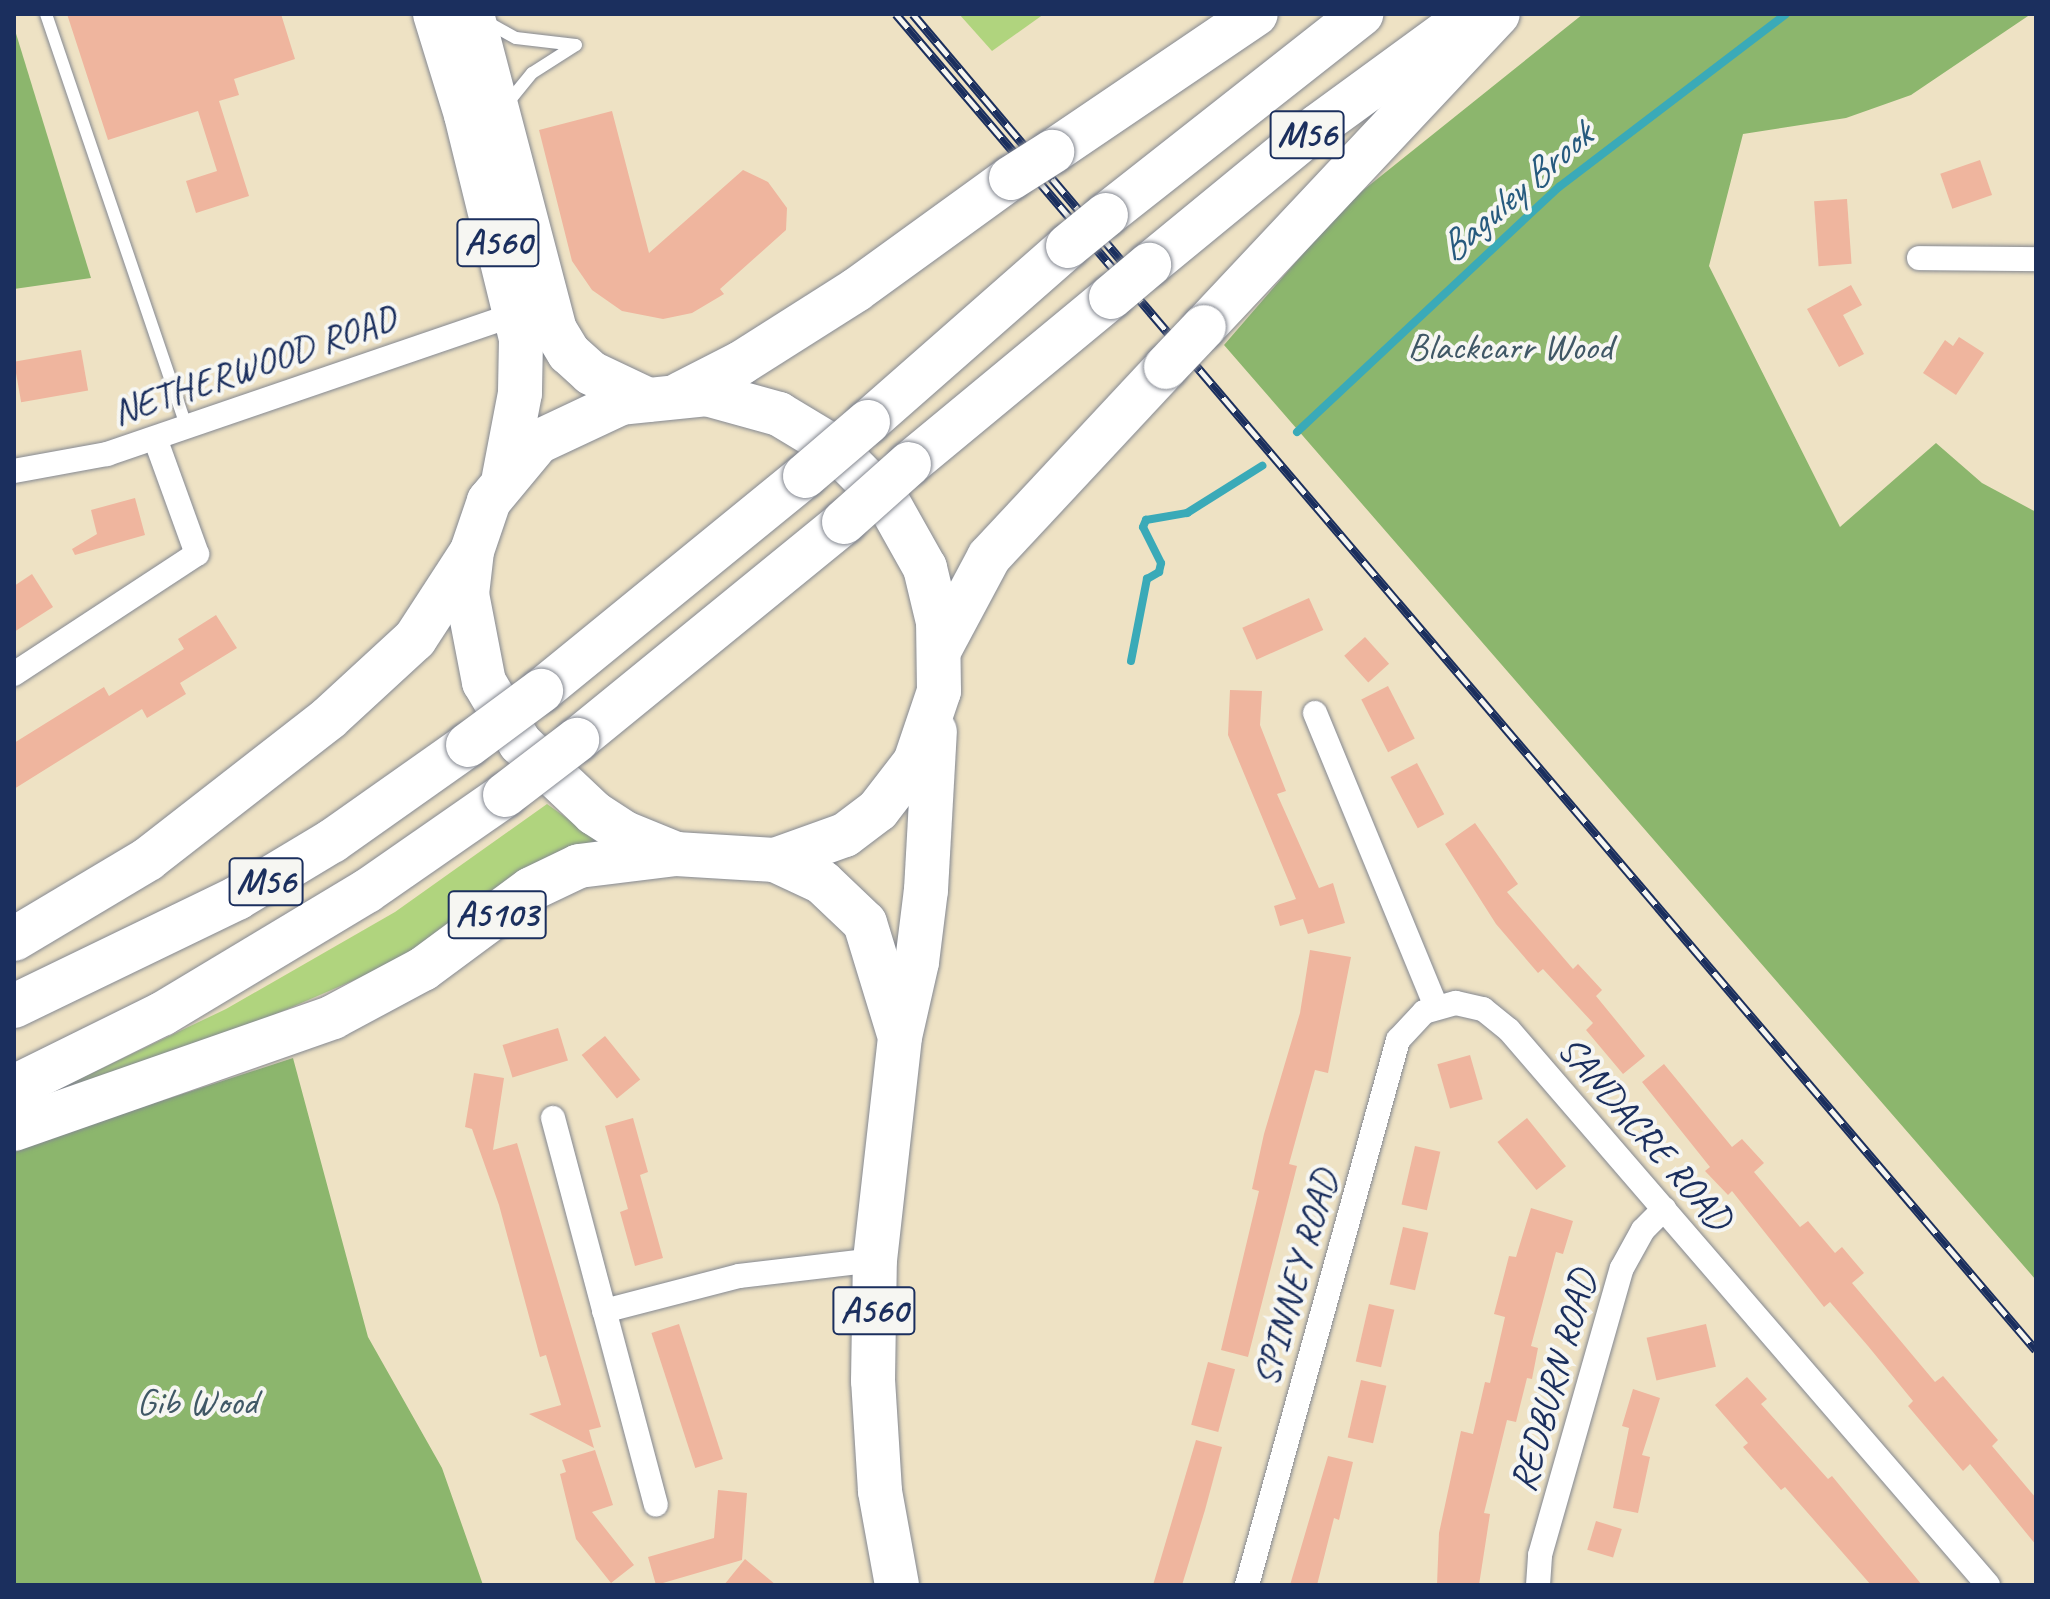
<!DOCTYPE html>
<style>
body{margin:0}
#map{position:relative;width:2050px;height:1599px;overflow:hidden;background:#eee2c4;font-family:Caveat,sans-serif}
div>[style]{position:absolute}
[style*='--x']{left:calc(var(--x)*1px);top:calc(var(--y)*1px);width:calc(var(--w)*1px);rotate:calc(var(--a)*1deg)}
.green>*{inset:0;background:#b0d47e}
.forest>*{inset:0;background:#8cb66d}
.stream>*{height:8px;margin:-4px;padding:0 4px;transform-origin:4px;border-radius:4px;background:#3aaab8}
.building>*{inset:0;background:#efb59e;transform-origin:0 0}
.roads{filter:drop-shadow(0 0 2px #848891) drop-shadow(0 0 2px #848891)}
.lane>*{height:12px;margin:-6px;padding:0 6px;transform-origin:6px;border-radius:6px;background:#fff}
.street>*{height:24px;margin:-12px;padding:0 12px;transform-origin:12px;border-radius:12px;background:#fff}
.highway>*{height:44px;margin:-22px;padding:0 22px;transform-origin:22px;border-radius:22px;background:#fff}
.rail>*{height:9px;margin-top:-4.5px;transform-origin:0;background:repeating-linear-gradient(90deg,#f6f6f2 0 18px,#1b2f5e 0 36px);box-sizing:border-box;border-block:2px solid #1b2f5e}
.bridges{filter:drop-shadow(0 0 2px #848891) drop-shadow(0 0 2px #848891)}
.highway-bridge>*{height:44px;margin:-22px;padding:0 22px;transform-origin:22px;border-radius:22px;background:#fff}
span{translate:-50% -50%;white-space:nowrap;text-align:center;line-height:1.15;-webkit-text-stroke:8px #f6f6f2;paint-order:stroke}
.shield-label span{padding:2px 6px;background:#f6f6f2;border:2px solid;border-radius:6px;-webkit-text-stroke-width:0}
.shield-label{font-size:36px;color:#1b2f5e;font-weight:700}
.park-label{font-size:38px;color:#405866}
.street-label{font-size:38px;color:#1b2f5e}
.water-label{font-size:40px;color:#265a7e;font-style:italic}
.frame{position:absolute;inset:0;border:16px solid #1b2f5e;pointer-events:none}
</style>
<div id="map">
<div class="green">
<div style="clip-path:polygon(959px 14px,1044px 14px,992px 51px)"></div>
<div style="clip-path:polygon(547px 804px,600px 842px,403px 959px,239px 1030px,48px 1094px,226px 1009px,395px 912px)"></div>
</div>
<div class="forest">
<div style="clip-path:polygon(1583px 14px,2031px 14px,1911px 95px,1846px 118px,1743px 134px,1709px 266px,1840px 527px,1936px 443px,1982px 483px,2036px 512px,2036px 1280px,1224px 345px,1346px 204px)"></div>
<div style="clip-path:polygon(14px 27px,91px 278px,14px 289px)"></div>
<div style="clip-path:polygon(293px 1058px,368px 1337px,442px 1468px,483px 1585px,14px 1585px,14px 1149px)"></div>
</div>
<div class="stream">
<div style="--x:1297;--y:432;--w:359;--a:-43.1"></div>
<div style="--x:1559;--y:187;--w:285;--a:-37.3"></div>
<div style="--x:1131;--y:661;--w:84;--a:-79"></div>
<div style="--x:1147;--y:579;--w:14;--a:-30"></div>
<div style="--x:1159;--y:572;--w:9;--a:-77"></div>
<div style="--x:1161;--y:563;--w:40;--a:-116.6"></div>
<div style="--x:1143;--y:527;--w:8;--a:-67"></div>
<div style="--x:1146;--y:520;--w:42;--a:-9.7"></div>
<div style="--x:1187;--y:513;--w:89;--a:-32.1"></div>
</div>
<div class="building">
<div style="clip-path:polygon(67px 14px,281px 14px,295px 59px,234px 79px,239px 95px,219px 101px,249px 196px,196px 213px,186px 181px,217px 171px,198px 111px,108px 140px)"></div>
<div style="clip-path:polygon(612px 111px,649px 253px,743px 170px,768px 182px,787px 208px,786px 230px,720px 289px,724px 294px,692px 313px,663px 319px,622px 311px,592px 290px,572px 261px,539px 130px)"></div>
<div style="left:1980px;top:160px;width:37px;height:42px;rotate:71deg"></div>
<div style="left:1847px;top:199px;width:65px;height:33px;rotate:86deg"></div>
<div style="clip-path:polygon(1851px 285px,1862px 305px,1843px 315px,1864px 354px,1839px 367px,1807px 309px)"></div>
<div style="clip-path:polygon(1959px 337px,1984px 353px,1956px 395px,1923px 373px,1945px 340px,1953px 346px)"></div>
<div style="left:81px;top:350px;width:41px;height:68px;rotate:80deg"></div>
<div style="clip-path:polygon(135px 498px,145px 535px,75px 555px,72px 549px,97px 534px,91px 510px)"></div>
<div style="clip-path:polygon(32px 574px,53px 607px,14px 632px,14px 586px)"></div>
<div style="left:1309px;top:598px;width:35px;height:73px;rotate:66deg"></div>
<div style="clip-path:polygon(216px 615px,237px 648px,180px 683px,186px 694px,147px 718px,142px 709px,14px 789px,14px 743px,104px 687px,109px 696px,184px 649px,178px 639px)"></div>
<div style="left:1365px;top:637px;width:36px;height:28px;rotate:48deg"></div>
<div style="left:1388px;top:686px;width:59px;height:30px;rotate:63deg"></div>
<div style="clip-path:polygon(1230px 690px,1262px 691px,1260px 725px,1286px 791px,1277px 794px,1319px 888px,1333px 883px,1345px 923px,1308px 934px,1303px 919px,1280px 926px,1274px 906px,1296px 899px,1228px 735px)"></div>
<div style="left:1417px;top:763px;width:58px;height:30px;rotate:62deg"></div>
<div style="clip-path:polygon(1475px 823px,1518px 884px,1507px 892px,1573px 969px,1578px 964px,1602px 990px,1596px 996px,1645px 1056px,1623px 1074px,1586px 1030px,1593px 1023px,1543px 969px,1538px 973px,1496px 924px,1445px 844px)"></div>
<div style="clip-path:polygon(1310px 950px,1351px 957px,1328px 1073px,1315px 1070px,1289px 1164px,1297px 1166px,1248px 1357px,1221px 1350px,1259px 1191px,1252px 1189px,1264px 1134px,1300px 1013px)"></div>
<div style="left:558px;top:1028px;width:34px;height:58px;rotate:73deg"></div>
<div style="left:605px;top:1036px;width:56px;height:30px;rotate:51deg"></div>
<div style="left:1470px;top:1055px;width:46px;height:34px;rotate:74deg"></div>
<div style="clip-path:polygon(1664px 1064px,1732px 1147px,1742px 1139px,1764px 1163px,1754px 1172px,1800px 1227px,1808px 1221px,1835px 1253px,1842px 1247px,1864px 1273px,1852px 1283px,1935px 1382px,1943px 1376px,1998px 1440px,1992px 1446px,2036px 1498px,2036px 1545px,1970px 1464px,1963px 1471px,1908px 1406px,1913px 1401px,1868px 1346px,1830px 1302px,1824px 1307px,1732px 1191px,1728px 1195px,1705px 1171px,1710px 1167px,1642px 1082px)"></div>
<div style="clip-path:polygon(474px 1073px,504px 1078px,493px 1150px,517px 1143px,601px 1427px,589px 1430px,594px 1448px,529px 1414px,561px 1405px,546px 1355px,540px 1357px,499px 1205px,472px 1129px,465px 1127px)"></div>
<div style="clip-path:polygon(633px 1118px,648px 1172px,640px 1175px,663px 1258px,635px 1266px,620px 1212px,628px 1209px,605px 1126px)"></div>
<div style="left:1527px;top:1118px;width:62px;height:38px;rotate:51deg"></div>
<div style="left:1415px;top:1146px;width:26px;height:60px;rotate:13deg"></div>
<div style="clip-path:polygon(1531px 1208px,1573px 1221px,1563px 1254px,1556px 1252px,1531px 1346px,1538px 1348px,1532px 1379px,1527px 1378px,1516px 1422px,1507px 1420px,1484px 1513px,1490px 1514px,1479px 1585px,1437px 1585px,1439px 1533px,1461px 1431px,1473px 1434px,1485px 1382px,1490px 1383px,1505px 1317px,1494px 1314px,1509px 1256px,1516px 1257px)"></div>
<div style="left:1403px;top:1227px;width:26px;height:59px;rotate:13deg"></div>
<div style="left:1369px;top:1304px;width:26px;height:59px;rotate:13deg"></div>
<div style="left:679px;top:1324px;width:142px;height:29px;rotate:72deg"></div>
<div style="left:1706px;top:1324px;width:44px;height:61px;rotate:77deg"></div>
<div style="left:1208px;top:1362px;width:28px;height:65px;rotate:15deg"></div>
<div style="clip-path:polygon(1747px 1377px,1767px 1399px,1761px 1404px,1828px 1479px,1832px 1476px,1922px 1585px,1871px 1585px,1785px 1487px,1781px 1490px,1743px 1447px,1748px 1443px,1715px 1405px)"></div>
<div style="left:1361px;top:1380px;width:26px;height:59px;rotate:13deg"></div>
<div style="clip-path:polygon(1633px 1389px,1660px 1398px,1642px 1455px,1650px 1457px,1638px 1513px,1613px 1508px,1629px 1428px,1622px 1426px)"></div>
<div style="clip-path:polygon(1196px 1440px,1222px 1447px,1205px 1510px,1182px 1585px,1153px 1585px)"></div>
<div style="clip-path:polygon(595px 1450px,613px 1505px,592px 1512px,634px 1565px,611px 1583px,576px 1539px,560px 1474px,566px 1472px,562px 1460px)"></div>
<div style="clip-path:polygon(1328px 1456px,1353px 1462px,1339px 1520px,1334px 1518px,1317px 1585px,1290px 1585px)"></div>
<div style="clip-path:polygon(718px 1490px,747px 1493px,742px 1560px,656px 1585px,648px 1557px,714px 1538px)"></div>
<div style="left:1596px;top:1521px;width:27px;height:30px;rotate:17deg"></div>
<div style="clip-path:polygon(745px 1559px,776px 1585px,724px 1585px)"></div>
</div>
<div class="roads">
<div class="lane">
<div style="--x:46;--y:14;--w:437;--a:71.2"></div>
<div style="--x:485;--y:21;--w:35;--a:29"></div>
<div style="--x:516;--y:38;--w:60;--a:6.7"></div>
<div style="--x:576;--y:45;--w:52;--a:147.5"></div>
<div style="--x:532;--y:73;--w:41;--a:129.1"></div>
</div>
<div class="street">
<div style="--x:1919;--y:258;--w:117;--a:0.5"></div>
<div style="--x:14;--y:471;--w:95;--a:-10.4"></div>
<div style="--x:107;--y:454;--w:431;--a:-18.9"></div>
<div style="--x:14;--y:674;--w:219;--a:-33.3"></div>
<div style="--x:197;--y:554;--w:123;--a:-109.9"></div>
<div style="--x:1315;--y:713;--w:317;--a:67.6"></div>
<div style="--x:553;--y:1118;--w:400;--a:75.1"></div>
<div style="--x:604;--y:1311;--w:139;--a:-14.5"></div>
<div style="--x:739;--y:1276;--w:137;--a:-6.7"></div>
<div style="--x:1247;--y:1585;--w:566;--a:-74.51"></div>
<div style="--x:1398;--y:1040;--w:38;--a:-47"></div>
<div style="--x:1424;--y:1012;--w:33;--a:-16"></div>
<div style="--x:1456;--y:1003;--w:28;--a:13"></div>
<div style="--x:1483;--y:1009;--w:33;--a:39"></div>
<div style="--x:1509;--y:1030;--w:733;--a:49.2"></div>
<div style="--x:1538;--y:1585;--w:30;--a:-86"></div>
<div style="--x:1540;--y:1555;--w:298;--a:-74.1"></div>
<div style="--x:1622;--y:1268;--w:43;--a:-61.1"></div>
<div style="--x:1643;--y:1230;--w:30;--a:-45"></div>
</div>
<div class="highway">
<div style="--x:435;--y:14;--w:106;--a:72.9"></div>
<div style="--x:466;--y:115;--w:231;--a:76.2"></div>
<div style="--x:521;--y:339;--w:54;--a:91.1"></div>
<div style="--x:520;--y:393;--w:86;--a:100.8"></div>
<div style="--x:472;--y:14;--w:327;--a:75.3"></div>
<div style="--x:555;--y:330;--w:27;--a:59"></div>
<div style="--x:569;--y:353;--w:30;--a:42"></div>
<div style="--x:591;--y:373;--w:63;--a:25.3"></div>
<div style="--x:1052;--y:152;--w:246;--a:-34.1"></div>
<div style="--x:1106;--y:215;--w:325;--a:-38.2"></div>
<div style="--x:1149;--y:265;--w:219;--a:-39.4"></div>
<div style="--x:1318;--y:126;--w:175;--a:-36.1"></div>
<div style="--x:1204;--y:327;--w:429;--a:-46.8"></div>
<div style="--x:680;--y:394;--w:68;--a:-26.9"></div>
<div style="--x:741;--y:363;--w:136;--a:-32.4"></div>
<div style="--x:856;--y:290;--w:191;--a:-35.9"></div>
<div style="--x:868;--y:422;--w:266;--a:-41.3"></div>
<div style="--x:909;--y:464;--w:262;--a:-39.6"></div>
<div style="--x:941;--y:647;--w:102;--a:-61.9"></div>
<div style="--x:989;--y:557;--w:260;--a:-47"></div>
<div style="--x:541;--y:691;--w:340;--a:-39.2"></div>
<div style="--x:577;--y:740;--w:345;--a:-39.2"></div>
<div style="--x:775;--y:860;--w:52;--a:25.1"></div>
<div style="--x:822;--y:882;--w:59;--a:43.6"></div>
<div style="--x:865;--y:923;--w:113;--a:73"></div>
<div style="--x:14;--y:939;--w:156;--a:-30.8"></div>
<div style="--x:148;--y:859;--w:229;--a:-37.9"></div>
<div style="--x:329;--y:718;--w:117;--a:-42.6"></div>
<div style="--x:415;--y:639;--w:99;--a:-57"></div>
<div style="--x:14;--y:1006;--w:248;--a:-25.8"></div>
<div style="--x:237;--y:898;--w:111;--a:-31"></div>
<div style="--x:332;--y:841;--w:166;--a:-35.2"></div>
<div style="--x:14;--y:1087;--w:165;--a:-26.3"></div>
<div style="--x:162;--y:1014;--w:239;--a:-31"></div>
<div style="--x:367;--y:891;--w:168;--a:-34.8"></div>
<div style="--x:14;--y:1129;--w:338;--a:-19.3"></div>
<div style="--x:333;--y:1017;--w:102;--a:-28.1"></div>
<div style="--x:423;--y:969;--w:134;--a:-36.5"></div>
<div style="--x:531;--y:889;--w:53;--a:-25.6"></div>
<div style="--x:579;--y:866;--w:98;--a:-7.1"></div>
<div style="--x:676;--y:854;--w:99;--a:3.5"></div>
<div style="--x:775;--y:860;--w:74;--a:-19.7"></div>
<div style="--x:845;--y:835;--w:41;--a:-37.1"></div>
<div style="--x:878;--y:810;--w:61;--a:-52.4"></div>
<div style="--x:915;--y:762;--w:75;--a:-71.3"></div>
<div style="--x:939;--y:691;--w:69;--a:-90.8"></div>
<div style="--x:938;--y:622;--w:56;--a:-103.5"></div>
<div style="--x:925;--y:568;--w:76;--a:-119.3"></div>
<div style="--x:888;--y:502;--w:79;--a:-135"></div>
<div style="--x:832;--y:446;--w:62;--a:-148.9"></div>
<div style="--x:779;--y:414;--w:75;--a:-164.5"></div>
<div style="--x:707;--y:394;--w:86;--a:174"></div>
<div style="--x:621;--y:403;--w:92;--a:154.8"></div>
<div style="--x:538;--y:442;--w:77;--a:129.7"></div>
<div style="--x:489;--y:501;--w:53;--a:108.8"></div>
<div style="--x:472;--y:551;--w:43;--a:96.6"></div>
<div style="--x:467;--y:594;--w:90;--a:79.1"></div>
<div style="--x:484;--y:682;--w:71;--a:59.5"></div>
<div style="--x:520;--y:743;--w:102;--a:43.4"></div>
<div style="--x:594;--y:813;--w:37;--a:33"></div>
<div style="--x:625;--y:833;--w:55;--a:22.4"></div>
<div style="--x:897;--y:1585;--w:96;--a:-100.3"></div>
<div style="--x:880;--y:1491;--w:110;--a:-93.6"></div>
<div style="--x:873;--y:1381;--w:121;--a:-89.1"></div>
<div style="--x:875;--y:1260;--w:224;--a:-83.6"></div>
<div style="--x:900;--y:1037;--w:77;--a:-77.2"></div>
<div style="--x:917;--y:962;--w:73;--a:-82.9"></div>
<div style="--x:926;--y:890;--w:159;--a:-86.8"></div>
</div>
</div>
<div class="rail">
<div style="--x:896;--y:14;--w:1756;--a:49.53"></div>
<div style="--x:913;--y:14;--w:360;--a:49.8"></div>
</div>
<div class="bridges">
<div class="highway-bridge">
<div style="--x:1011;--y:178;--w:49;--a:-32.4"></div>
<div style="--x:1068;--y:246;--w:49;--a:-39.2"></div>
<div style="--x:1111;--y:297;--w:50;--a:-40.1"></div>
<div style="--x:1166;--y:367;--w:55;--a:-46.5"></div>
<div style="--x:805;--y:476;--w:83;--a:-40.6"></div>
<div style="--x:844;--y:522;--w:87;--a:-41.7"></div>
<div style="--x:468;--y:745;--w:91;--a:-36.5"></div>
<div style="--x:505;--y:795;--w:91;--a:-37.4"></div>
</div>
</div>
<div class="shield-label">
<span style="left:1307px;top:135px">M56</span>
<span style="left:498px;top:243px">A560</span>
<span style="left:266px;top:882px">M56</span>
<span style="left:497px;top:915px">A5103</span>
<span style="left:874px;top:1311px">A560</span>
</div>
<div class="park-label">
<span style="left:1510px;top:347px">Blackcarr Wood</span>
<span style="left:197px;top:1402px">Gib Wood</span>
</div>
<div class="street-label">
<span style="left:254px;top:365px;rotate:-19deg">NETHERWOOD ROAD</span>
<span style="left:1645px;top:1133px;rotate:49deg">SANDACRE ROAD</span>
<span style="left:1295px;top:1278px;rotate:-74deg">SPINNEY ROAD</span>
<span style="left:1553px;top:1381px;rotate:-74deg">REDBURN ROAD</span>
</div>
<div class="water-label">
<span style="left:1515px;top:192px;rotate:-41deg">Baguley Brook</span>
</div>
<div class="frame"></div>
</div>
